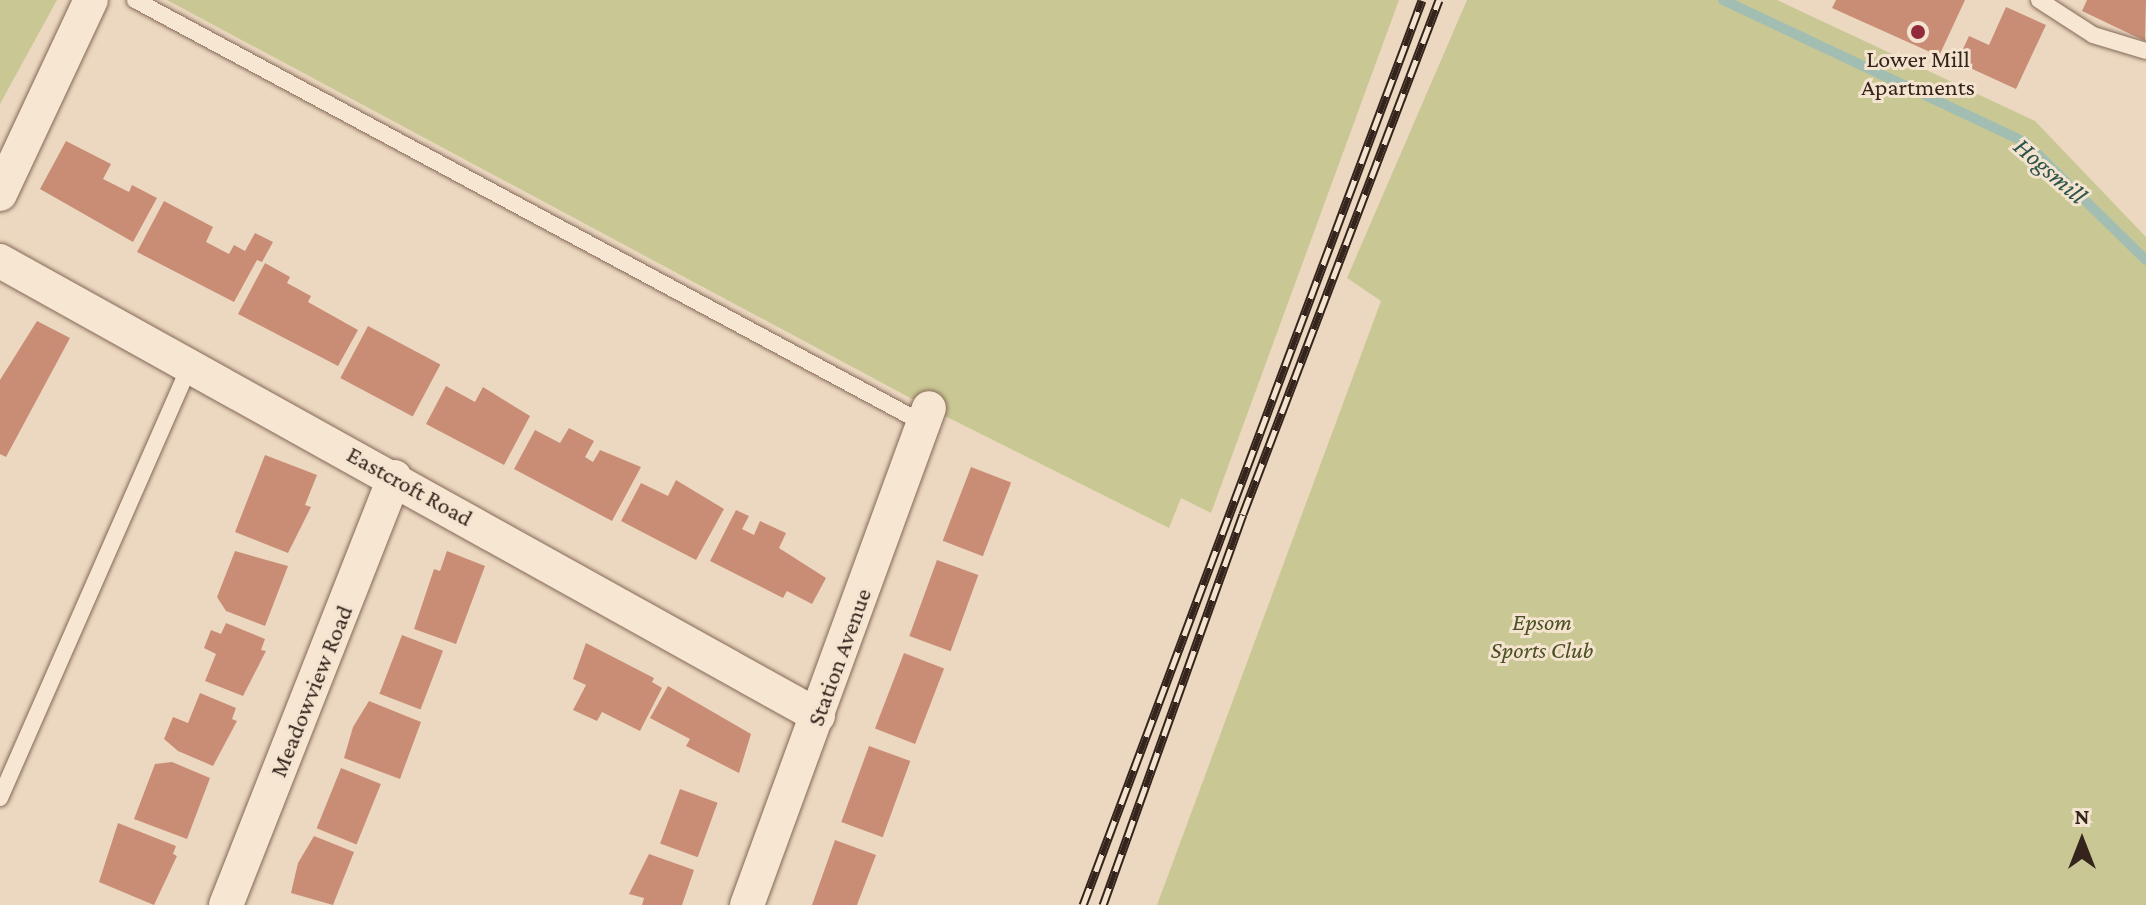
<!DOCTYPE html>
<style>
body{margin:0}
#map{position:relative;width:2146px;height:905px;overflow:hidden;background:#ecd8c0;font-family:"Crimson Pro",serif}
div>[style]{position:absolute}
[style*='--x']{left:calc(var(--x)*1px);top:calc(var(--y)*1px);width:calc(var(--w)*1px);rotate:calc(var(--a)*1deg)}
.green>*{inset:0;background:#c9c894}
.stream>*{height:10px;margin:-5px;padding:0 5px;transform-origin:5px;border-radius:5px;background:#a2beb2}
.building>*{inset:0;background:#c98d76;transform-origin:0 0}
.roads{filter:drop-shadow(0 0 2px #846958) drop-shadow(0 0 2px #846958)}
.service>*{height:16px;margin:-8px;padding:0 8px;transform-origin:8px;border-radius:8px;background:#f7e7d2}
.minor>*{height:34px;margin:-17px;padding:0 17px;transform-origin:17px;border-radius:17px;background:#f7e7d2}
.rail>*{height:9px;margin-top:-4.5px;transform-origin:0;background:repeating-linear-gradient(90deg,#f4e4cf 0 18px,#34241c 0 36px);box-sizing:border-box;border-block:2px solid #34241c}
.dots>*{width:22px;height:22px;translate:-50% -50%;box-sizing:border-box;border:4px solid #f4e4cf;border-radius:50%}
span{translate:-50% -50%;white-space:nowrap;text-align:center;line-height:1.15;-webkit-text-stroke:6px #f4e4cf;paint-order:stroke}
.poi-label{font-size:24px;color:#34241c}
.street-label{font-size:24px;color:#34241c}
.park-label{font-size:24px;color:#4b5024;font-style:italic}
.water-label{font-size:26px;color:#2c544b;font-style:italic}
.north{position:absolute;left:2042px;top:801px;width:80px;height:80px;-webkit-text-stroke:6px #f4e4cf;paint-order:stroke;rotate:0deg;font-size:22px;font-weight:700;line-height:32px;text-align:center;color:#34241c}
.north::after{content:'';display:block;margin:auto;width:28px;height:36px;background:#34241c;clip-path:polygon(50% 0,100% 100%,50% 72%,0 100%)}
</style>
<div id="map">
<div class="green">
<div style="clip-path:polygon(0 0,57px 0,0 104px)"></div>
<div style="clip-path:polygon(167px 0,1399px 0,1211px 513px,1181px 498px,1169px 528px,929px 408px)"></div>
<div style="clip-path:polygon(1467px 0,1777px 0,2035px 121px,2146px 237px,2146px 905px,1157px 905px,1381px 301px,1347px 278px)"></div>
</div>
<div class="stream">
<div style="--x:1723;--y:0;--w:334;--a:25.2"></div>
<div style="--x:2025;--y:142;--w:169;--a:44.3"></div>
</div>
<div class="building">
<div style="clip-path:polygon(1836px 0,1965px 0,1939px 56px,1832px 8px)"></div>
<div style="clip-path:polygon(2087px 0,2146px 0,2145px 41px,2082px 11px)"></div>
<div style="clip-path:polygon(2006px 7px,2046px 25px,2016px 89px,1957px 62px,1969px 36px,1989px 45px)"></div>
<div style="clip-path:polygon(66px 141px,111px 164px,103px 179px,129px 192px,132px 185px,157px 198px,133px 242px,40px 189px)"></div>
<div style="clip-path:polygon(164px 201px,213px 227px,206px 242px,229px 254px,234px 245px,245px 251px,255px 233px,273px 242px,262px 262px,257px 260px,234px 302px,137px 252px)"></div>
<div style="clip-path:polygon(265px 263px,290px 277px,287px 283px,311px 296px,308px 302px,358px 330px,338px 366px,238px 314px)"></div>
<div style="clip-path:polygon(37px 321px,70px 338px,6px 457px,0 454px,0 380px)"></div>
<div style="left:368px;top:326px;width:82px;height:59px;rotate:28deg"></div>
<div style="clip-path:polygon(446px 386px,475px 402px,483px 387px,530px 416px,504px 465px,426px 424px)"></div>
<div style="clip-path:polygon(569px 428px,594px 441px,585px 457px,593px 462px,600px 450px,641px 467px,612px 521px,514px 469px,535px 430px,560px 443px)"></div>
<div style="clip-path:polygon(265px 455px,317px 475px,305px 505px,311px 507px,288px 553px,235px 532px)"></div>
<div style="left:971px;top:467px;width:43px;height:79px;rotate:21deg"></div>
<div style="clip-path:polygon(676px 480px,724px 509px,696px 560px,621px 521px,641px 483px,668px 496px)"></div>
<div style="clip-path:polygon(736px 510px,749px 516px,742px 529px,754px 535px,760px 521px,786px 533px,779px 548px,826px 578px,812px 604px,787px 591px,783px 598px,710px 561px)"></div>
<div style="clip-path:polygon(235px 551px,288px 566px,265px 626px,226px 611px,217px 597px)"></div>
<div style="clip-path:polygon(447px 551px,485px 566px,456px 644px,414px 629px,434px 569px,440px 571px)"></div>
<div style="left:937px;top:560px;width:44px;height:81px;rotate:20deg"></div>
<div style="clip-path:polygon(226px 623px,265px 639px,261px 650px,266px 651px,243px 696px,205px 681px,216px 654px,204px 648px,211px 630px,221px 634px)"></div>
<div style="left:402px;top:635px;width:44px;height:63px;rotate:21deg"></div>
<div style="clip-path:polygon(586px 643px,654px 678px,652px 682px,662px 688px,640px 731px,602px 712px,597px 721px,573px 710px,586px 685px,573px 679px)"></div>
<div style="left:904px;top:653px;width:43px;height:81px;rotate:21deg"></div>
<div style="clip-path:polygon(668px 686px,751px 734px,739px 773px,686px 746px,690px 739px,650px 718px)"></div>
<div style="clip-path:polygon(200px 693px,236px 708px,232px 719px,237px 721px,213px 766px,178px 751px,164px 739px,173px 717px,188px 723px)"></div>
<div style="clip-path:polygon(369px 701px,421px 722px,400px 779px,344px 758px,353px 727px)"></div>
<div style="left:869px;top:746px;width:44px;height:81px;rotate:20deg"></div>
<div style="clip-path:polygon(172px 762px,210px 778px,187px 839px,134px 819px,155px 764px)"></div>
<div style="left:341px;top:768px;width:43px;height:65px;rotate:22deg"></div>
<div style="left:680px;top:789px;width:40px;height:58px;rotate:20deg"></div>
<div style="clip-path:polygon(118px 823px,176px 846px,173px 854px,177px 856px,154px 905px,99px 882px)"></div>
<div style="clip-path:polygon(314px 836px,354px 852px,333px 905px,291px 893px,298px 863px)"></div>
<div style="clip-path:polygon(835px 840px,876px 855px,857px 905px,812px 905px)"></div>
<div style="clip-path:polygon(649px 854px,694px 870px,682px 905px,642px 905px,644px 898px,629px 894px)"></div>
</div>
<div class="roads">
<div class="service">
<div style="--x:135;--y:0;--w:894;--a:28.23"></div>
<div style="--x:2039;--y:0;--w:64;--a:32.9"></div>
<div style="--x:2093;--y:35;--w:55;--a:16.8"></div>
<div style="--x:0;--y:798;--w:472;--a:-66.3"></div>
</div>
<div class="minor">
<div style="--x:0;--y:194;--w:214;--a:-64.9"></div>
<div style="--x:0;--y:261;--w:936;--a:29.08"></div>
<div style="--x:226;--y:905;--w:460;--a:-68.5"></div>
<div style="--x:747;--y:905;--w:529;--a:-69.89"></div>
</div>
</div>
<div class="rail">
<div style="--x:1083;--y:905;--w:966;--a:-69.46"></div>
<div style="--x:1103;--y:905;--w:415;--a:-70.3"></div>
<div style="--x:1243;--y:514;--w:550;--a:-69.13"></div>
</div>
<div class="dots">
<div style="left:1918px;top:32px;background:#912a3a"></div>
</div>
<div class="poi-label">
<span style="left:1918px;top:73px">Lower Mill<br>Apartments</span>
</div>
<div class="street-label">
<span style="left:410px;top:486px;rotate:29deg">Eastcroft Road</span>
<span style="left:839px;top:657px;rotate:-70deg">Station Avenue</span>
<span style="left:311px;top:691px;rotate:-68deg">Meadowview Road</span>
</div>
<div class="park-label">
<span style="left:1542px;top:636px">Epsom<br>Sports Club</span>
</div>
<div class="water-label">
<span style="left:2050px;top:171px;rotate:41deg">Hogsmill</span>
</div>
<div class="north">N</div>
</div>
